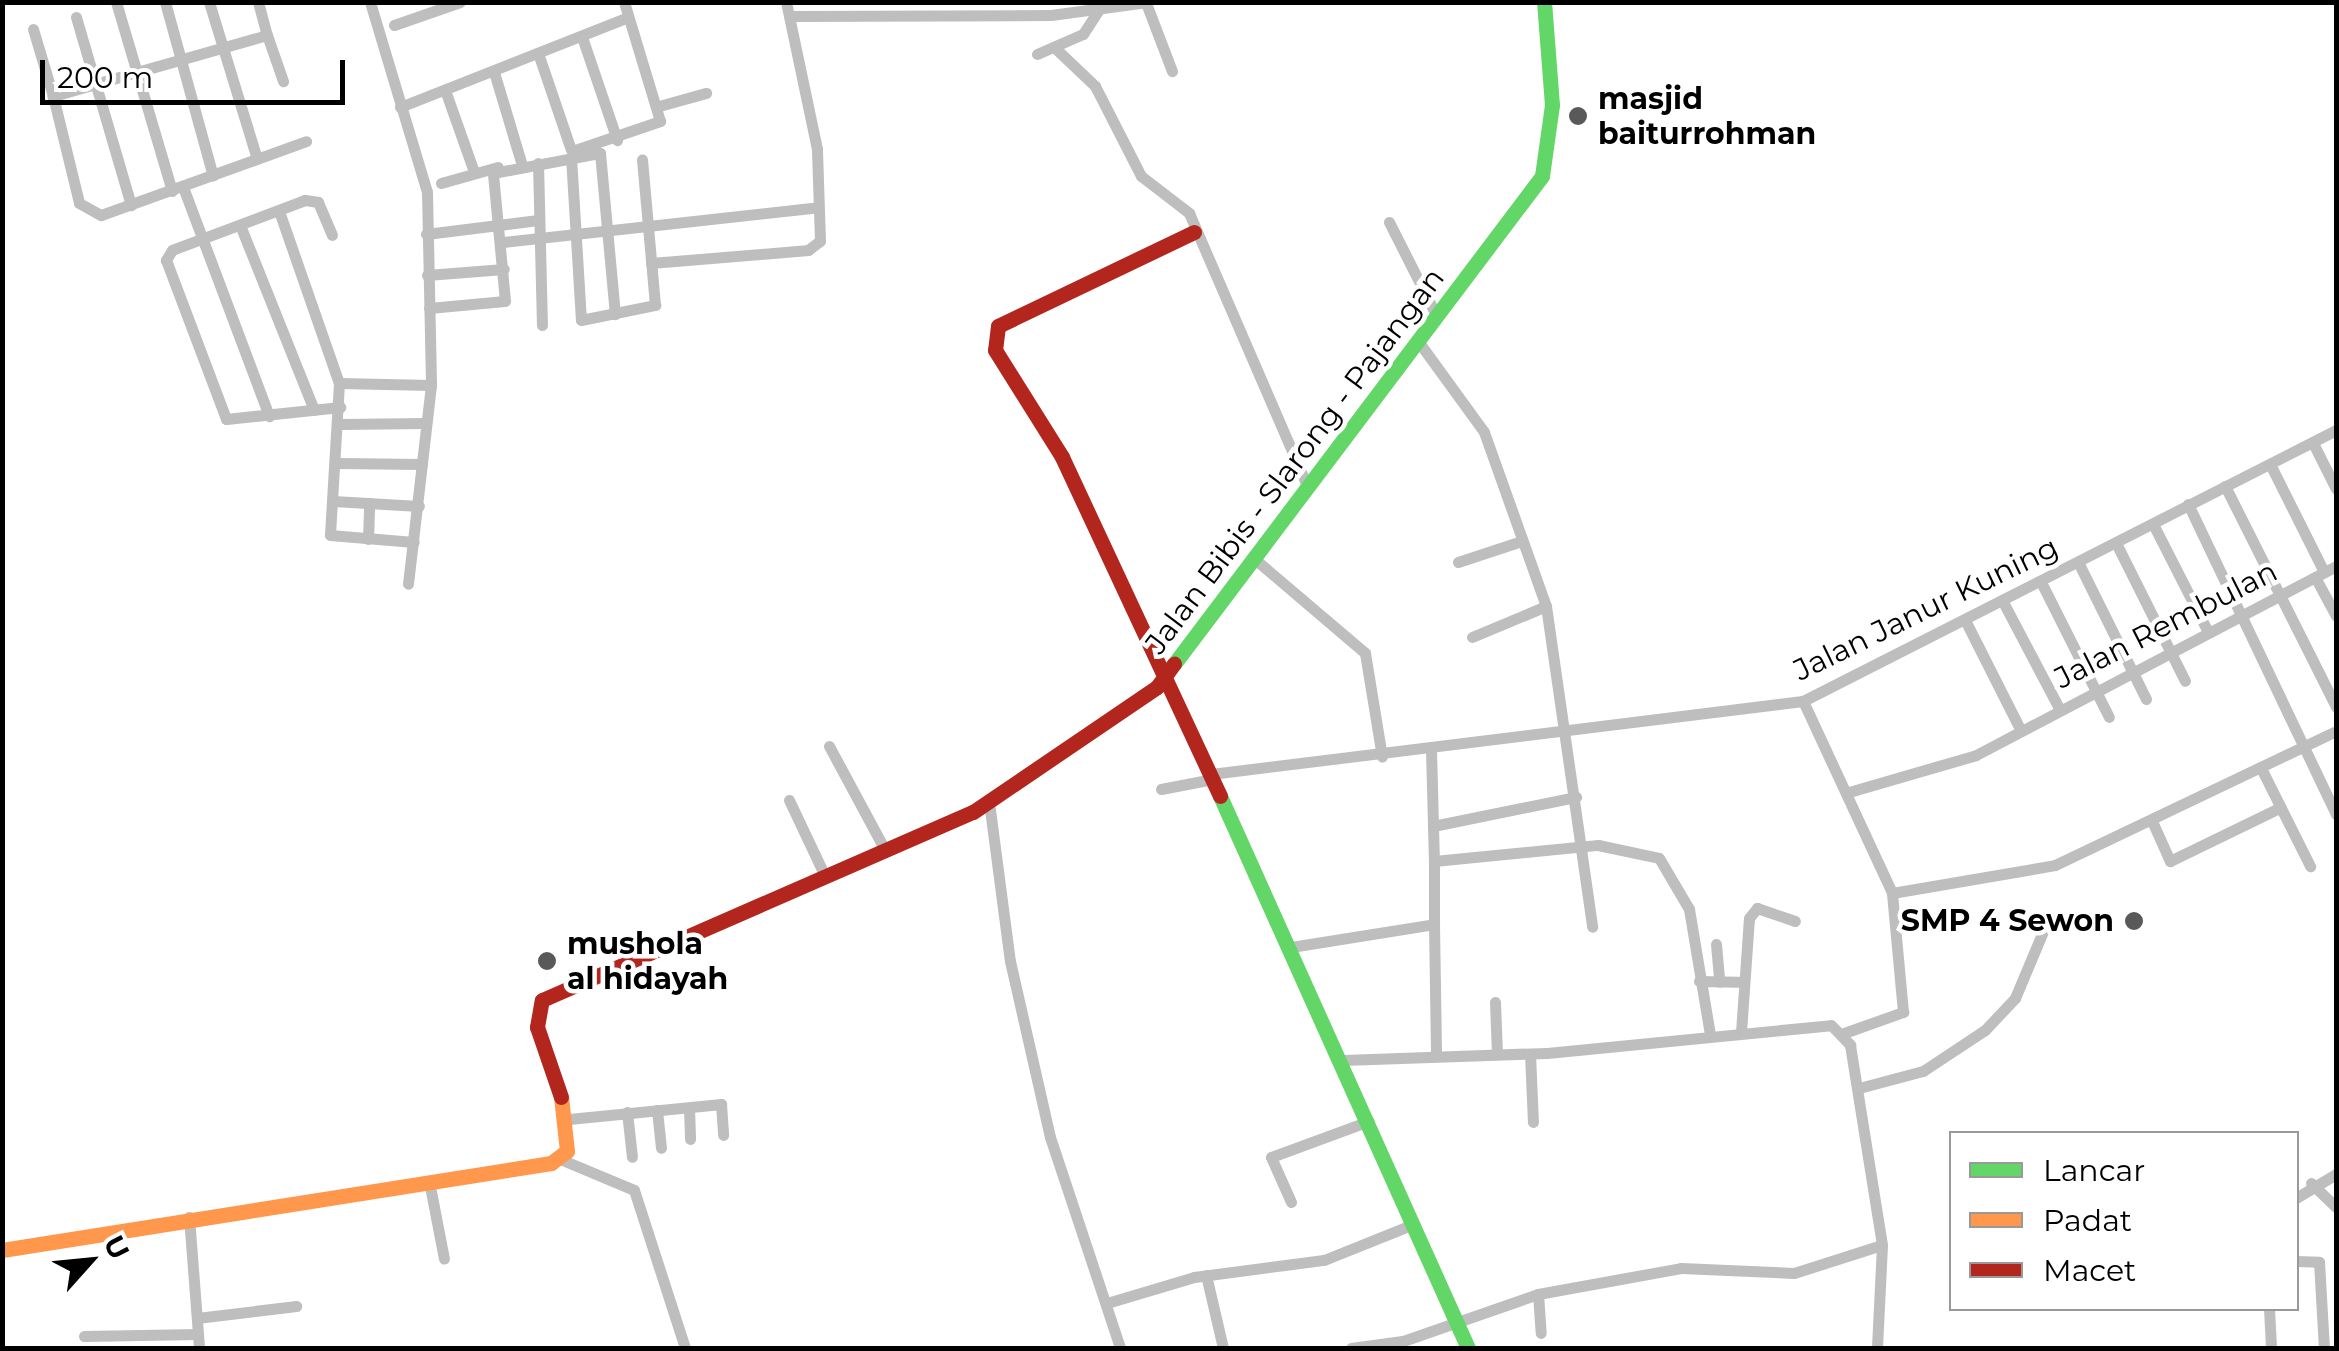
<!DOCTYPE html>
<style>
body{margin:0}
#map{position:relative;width:2339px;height:1351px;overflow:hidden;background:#fff;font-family:Montserrat,sans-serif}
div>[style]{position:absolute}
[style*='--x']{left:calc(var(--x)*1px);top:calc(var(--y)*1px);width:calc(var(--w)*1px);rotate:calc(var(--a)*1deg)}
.street>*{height:11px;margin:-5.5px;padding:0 5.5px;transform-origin:5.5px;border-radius:5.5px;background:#bebebe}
.fast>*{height:15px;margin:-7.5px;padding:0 7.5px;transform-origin:7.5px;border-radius:7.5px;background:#63d668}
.slow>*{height:15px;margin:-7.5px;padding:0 7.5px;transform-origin:7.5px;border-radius:7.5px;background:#ff974d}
.jam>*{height:15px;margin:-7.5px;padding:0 7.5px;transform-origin:7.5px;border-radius:7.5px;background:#b3261e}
.dots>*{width:28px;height:28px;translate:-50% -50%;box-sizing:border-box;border:5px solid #fff;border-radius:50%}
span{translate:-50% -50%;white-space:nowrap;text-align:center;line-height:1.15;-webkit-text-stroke:9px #fff;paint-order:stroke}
.poi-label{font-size:30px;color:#000;font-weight:700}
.left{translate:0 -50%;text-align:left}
.right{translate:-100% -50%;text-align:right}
.street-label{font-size:30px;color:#000}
.frame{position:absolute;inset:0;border:5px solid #000;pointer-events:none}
.legend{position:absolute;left:1949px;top:1131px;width:350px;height:180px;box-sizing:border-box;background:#fff;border:2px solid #999;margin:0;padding:12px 18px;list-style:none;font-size:30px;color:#000}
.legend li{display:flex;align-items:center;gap:20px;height:50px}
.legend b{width:50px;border:2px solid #999}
.north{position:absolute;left:40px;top:1211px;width:100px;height:100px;-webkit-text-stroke:8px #fff;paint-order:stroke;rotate:63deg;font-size:28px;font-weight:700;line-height:40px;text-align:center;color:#000}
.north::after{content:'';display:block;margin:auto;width:35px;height:45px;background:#000;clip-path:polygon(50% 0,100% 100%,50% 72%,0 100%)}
.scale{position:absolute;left:40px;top:60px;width:305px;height:45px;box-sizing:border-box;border:5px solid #000;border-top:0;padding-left:12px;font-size:30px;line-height:35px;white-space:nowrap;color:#000;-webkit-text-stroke:8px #fff;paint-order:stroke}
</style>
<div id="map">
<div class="street">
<div style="--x:116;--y:2;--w:197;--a:73.5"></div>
<div style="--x:165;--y:2;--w:180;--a:74.6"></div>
<div style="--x:209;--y:2;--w:164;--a:73"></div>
<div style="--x:258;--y:2;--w:34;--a:75"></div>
<div style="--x:267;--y:35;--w:223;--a:164.1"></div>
<div style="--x:53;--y:96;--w:110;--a:76.3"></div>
<div style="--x:79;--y:203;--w:25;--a:29"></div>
<div style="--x:101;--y:215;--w:218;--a:-19.8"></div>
<div style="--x:370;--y:2;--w:198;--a:73.3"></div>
<div style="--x:427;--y:192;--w:193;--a:88.8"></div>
<div style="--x:431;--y:385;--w:200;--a:96.6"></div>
<div style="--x:1146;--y:3;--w:73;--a:69.1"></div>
<div style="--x:790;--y:16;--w:261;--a:-0.2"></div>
<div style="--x:1051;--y:15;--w:97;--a:-7.7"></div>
<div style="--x:76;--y:17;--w:196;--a:73.7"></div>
<div style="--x:394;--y:25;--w:70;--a:-19.2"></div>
<div style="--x:33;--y:29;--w:70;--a:73.4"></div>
<div style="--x:267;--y:35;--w:49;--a:70.8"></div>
<div style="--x:582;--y:37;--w:109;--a:71.2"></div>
<div style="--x:1054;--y:47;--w:57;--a:43.6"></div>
<div style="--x:1095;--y:86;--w:101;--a:62.9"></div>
<div style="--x:1141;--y:176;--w:61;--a:37.6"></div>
<div style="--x:1189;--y:213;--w:295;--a:66.6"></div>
<div style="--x:538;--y:53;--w:102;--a:71.2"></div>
<div style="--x:1037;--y:54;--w:50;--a:-23.5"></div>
<div style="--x:1083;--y:34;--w:31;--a:-57"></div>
<div style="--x:494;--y:72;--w:94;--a:73.3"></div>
<div style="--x:445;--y:90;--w:87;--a:70.5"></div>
<div style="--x:659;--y:106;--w:49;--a:-15.5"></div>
<div style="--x:400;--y:107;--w:245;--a:-21.5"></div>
<div style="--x:575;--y:150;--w:90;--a:-18.8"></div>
<div style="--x:660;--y:121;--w:124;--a:-106.8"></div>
<div style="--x:571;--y:157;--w:163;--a:86.5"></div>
<div style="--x:581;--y:320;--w:76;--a:-11.5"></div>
<div style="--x:655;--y:305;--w:146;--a:-95.1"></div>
<div style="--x:538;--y:163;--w:162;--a:88.6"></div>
<div style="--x:441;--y:183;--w:59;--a:-15.7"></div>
<div style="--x:183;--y:187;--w:245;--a:69.4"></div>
<div style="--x:279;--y:211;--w:182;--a:70.8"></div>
<div style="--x:339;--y:383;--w:152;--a:93.4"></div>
<div style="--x:330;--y:535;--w:84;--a:4.8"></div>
<div style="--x:1389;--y:222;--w:104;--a:63.2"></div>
<div style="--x:240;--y:225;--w:199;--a:68.2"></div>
<div style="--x:426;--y:234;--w:113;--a:-7.1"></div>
<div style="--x:332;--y:235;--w:36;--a:-113"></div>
<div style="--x:318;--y:202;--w:13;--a:-171"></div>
<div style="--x:305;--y:200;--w:142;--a:159.4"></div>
<div style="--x:172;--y:250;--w:12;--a:121"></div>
<div style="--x:166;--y:260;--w:170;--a:69.3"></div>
<div style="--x:226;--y:419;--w:115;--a:-6"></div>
<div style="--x:503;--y:242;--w:317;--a:-6.3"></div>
<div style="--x:651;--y:263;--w:158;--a:-4.7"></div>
<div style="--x:808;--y:250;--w:15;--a:-37"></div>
<div style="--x:820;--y:241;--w:92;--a:-91.9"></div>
<div style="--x:817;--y:149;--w:150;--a:-101.9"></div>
<div style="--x:427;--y:275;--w:77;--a:-4.5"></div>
<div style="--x:429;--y:308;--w:76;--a:-5.3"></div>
<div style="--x:505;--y:301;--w:129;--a:-95.4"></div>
<div style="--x:493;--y:173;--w:109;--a:-10.6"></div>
<div style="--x:600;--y:153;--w:162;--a:84.7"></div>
<div style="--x:1418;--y:341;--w:112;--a:54"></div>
<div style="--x:1484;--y:432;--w:185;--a:70.4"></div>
<div style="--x:1546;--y:606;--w:324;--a:81.8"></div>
<div style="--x:339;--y:383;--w:92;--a:1.2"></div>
<div style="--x:340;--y:424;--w:85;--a:-0.7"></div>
<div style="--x:2313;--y:443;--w:51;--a:63.4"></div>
<div style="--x:337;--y:463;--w:85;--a:0.7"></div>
<div style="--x:2270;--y:464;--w:121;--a:63.4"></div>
<div style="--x:2225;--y:486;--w:247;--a:63.3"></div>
<div style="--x:333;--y:501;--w:86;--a:3.3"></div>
<div style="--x:2188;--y:504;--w:344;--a:64.5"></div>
<div style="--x:2153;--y:524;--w:121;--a:63"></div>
<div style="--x:368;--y:539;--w:36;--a:-88"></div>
<div style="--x:2116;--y:543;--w:154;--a:63.4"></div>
<div style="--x:1257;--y:561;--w:142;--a:40.4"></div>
<div style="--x:1365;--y:653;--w:105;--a:80.7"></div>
<div style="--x:1458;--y:562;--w:67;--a:-18.2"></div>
<div style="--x:2078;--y:562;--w:153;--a:63.6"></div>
<div style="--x:2315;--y:577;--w:44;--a:61.7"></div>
<div style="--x:2041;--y:582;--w:151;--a:63.3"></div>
<div style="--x:2002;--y:600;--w:122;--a:62.2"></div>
<div style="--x:1965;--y:620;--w:124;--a:63.2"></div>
<div style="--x:1472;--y:637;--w:80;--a:-22.7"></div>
<div style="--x:1803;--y:701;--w:212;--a:65.1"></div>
<div style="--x:829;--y:746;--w:118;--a:61.7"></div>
<div style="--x:1431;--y:749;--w:112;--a:88.5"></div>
<div style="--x:2261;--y:768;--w:110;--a:63.4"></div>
<div style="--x:1211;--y:774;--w:596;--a:-7.03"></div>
<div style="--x:1803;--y:701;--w:598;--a:-26.95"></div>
<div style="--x:1161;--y:789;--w:53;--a:-10.9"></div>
<div style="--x:1849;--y:792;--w:132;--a:-16.2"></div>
<div style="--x:1976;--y:755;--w:407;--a:-27.7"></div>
<div style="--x:789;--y:800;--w:82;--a:64.7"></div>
<div style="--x:989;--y:802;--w:160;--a:82.5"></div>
<div style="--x:1010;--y:961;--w:180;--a:77.2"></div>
<div style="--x:1050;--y:1137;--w:222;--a:71.6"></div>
<div style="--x:2152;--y:821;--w:44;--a:65.8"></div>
<div style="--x:2170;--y:861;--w:123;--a:-25.9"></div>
<div style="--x:1433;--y:826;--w:146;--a:-11.5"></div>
<div style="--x:1434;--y:924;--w:63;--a:-90"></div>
<div style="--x:1434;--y:861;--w:165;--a:-5.6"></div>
<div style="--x:1598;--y:845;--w:62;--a:12"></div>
<div style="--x:1659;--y:858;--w:59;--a:59.5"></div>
<div style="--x:1689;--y:909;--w:128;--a:80.5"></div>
<div style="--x:1716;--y:944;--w:38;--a:85"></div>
<div style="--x:1291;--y:947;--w:145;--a:-9.1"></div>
<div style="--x:1434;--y:924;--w:132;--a:89.1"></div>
<div style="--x:1699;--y:981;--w:39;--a:1"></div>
<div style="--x:1495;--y:1002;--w:52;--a:87.8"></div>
<div style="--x:1741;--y:1032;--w:114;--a:-86"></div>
<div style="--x:1749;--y:918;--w:13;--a:-51"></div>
<div style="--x:1757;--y:908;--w:40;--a:18.9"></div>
<div style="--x:1844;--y:1033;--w:63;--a:-19.6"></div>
<div style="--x:1903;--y:1012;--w:120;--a:-95.3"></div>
<div style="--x:1892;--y:893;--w:165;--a:-9.7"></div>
<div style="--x:2055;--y:865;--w:311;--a:-25.5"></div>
<div style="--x:1530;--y:1054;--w:68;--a:87.5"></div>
<div style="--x:1343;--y:1060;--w:204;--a:-2"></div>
<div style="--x:1547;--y:1053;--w:285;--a:-5.6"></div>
<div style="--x:1831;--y:1025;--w:28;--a:46"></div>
<div style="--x:1850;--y:1045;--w:203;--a:80.9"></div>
<div style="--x:1882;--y:1245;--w:103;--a:92.8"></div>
<div style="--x:1859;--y:1088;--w:66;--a:-14.9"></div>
<div style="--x:1923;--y:1071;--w:74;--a:-33.5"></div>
<div style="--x:1985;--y:1030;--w:44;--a:-46.8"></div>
<div style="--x:2015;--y:998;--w:75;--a:-67.2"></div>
<div style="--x:689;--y:1108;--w:31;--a:88"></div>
<div style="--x:657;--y:1110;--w:38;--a:84"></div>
<div style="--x:627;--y:1112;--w:45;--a:83.7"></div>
<div style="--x:569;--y:1119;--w:153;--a:-5.6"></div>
<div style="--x:721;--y:1104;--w:31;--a:86"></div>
<div style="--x:560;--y:1159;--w:80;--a:22.7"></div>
<div style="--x:634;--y:1190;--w:166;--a:72.1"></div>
<div style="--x:429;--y:1181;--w:79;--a:79.1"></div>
<div style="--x:2311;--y:1183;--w:35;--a:44"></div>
<div style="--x:2296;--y:1198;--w:47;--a:-31"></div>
<div style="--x:1291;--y:1202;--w:49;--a:-114"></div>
<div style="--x:1271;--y:1157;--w:104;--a:-20.2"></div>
<div style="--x:189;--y:1217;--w:131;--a:85.6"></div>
<div style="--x:2296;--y:1261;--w:23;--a:2"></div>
<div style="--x:2319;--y:1262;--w:86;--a:86.7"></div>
<div style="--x:1206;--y:1275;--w:75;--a:76.9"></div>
<div style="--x:1538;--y:1294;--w:39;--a:86"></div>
<div style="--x:1107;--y:1303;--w:91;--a:-16.6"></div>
<div style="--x:1194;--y:1277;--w:131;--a:-7.5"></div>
<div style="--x:1324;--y:1260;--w:97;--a:-21.8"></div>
<div style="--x:2269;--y:1308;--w:40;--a:87.1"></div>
<div style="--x:197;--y:1318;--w:100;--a:-6.9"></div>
<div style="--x:84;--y:1336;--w:114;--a:-1"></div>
<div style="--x:1351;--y:1348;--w:52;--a:-7.7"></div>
<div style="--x:1403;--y:1341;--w:143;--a:-19.2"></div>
<div style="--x:1538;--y:1294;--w:145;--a:-10.3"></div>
<div style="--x:1681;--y:1268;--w:113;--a:2.5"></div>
<div style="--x:1794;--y:1273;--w:92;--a:-17.7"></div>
</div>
<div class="fast">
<div style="--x:1174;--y:664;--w:611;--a:-52.98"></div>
<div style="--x:1542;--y:176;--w:72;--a:-82"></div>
<div style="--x:1552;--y:105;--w:103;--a:-94.4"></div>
<div style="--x:1220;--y:796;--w:605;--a:65.81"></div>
</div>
<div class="slow">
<div style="--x:2;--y:1250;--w:556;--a:-9"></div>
<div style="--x:551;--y:1163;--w:20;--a:-37"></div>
<div style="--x:567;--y:1151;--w:54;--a:-96.3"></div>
</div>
<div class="jam">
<div style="--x:1194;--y:232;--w:217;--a:154.4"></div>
<div style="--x:998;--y:326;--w:24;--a:97"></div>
<div style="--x:995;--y:350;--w:126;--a:57.9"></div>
<div style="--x:1062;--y:457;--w:374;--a:65"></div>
<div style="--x:561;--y:1097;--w:74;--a:-108.9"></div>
<div style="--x:537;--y:1027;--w:27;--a:-80"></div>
<div style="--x:542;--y:1000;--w:470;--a:-23.6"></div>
<div style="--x:973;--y:812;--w:222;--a:-34.2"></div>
<div style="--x:1157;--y:687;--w:29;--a:-54"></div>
</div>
<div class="dots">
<div style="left:1578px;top:116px;background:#595959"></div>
<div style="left:2134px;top:921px;background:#595959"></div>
<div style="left:547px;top:961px;background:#595959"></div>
</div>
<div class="poi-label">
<span class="left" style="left:1598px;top:116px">masjid<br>baiturrohman</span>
<span class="right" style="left:2114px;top:921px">SMP 4 Sewon</span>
<span class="left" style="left:567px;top:961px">mushola<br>al hidayah</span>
</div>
<div class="street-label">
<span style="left:1295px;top:461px;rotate:-53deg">Jalan Bibis - Slarong - Pajangan</span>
<span style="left:1926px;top:609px;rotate:-26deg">Jalan Janur Kuning</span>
<span style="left:2166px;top:625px;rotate:-27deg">Jalan Rembulan</span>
</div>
<div class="frame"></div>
<ul class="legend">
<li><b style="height:12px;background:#63d668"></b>Lancar</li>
<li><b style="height:12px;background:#ff974d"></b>Padat</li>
<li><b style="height:12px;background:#b3261e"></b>Macet</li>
</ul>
<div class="north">U</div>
<div class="scale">200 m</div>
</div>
